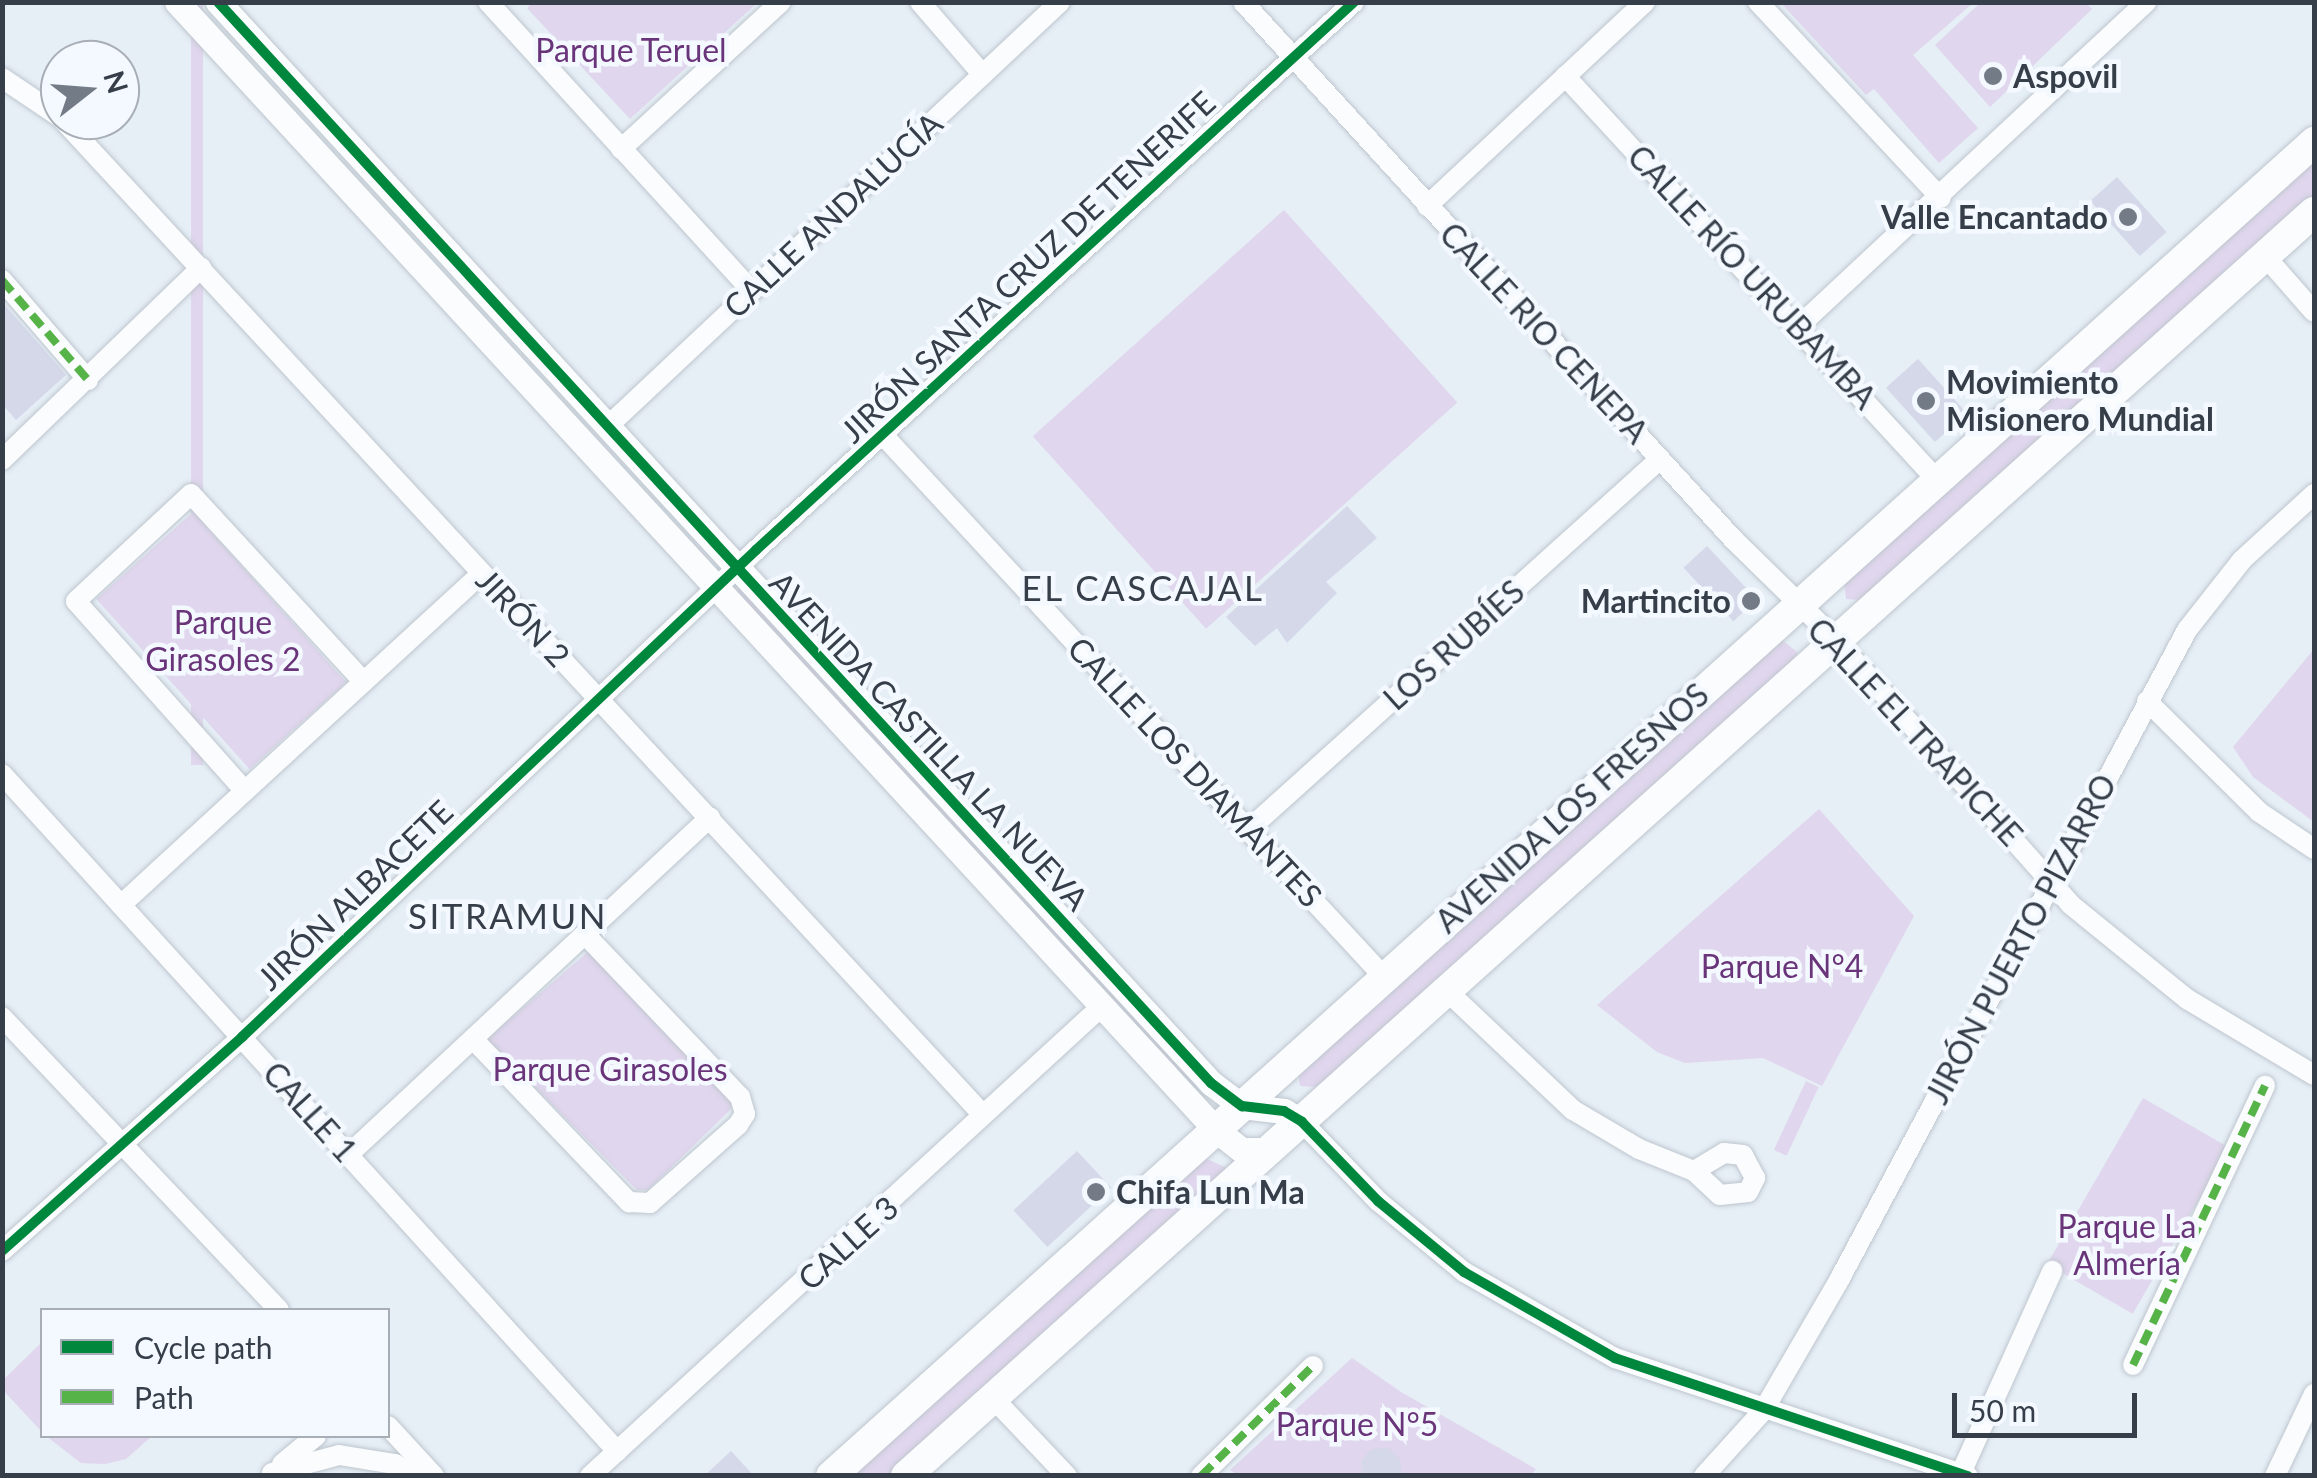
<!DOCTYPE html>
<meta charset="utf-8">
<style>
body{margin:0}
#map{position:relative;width:2317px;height:1478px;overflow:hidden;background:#e6eef6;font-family:Lato,sans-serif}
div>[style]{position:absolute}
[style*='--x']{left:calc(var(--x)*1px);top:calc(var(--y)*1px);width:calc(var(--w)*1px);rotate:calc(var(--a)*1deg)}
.green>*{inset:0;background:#e0d6ed;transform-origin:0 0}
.building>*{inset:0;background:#d5d8e9;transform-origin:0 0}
.roads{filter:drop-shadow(0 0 2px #bec6ce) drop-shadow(0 0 2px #bec6ce)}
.minor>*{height:20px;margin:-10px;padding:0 10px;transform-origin:10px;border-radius:10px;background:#fbfcfe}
.tertiary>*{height:25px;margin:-12.5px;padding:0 12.5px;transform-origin:12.5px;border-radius:12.5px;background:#fbfcfe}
.secondary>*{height:30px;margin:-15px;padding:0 15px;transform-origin:15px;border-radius:15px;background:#fbfcfe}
.quiet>*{height:8px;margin-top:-4px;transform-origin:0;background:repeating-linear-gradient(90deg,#56b347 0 15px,transparent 0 23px)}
.cycleway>*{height:10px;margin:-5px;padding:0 5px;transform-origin:5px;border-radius:5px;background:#00873e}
.dots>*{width:28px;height:28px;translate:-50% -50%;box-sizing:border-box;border:5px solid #f4f9ff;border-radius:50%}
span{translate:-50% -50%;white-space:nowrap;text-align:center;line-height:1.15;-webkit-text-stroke:9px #f4f9ff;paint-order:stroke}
.park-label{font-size:32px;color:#693479}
.poi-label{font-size:32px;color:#353e49;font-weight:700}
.left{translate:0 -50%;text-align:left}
.right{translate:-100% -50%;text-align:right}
.street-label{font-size:32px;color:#353e49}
.neighbourhood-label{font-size:35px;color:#353e49;letter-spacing:2.5px}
.frame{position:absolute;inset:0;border:5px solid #353e49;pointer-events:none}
.legend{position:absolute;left:40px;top:1308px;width:350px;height:130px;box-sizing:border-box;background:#f4f9ff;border:2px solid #a8aeb6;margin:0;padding:12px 18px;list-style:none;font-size:30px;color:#353e49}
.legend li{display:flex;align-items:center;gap:20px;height:50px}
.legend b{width:50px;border:2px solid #a8aeb6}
.north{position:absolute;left:40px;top:40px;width:100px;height:100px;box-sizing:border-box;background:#f4f9ff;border:2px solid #a8aeb6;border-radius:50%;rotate:73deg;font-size:28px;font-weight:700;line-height:40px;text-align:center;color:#353e49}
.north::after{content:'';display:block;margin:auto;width:35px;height:45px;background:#737c86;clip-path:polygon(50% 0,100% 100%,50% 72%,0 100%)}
.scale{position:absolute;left:1952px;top:1393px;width:185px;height:45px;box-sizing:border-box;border:5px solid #353e49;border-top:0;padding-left:12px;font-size:30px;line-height:35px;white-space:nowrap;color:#353e49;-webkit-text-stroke:8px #f4f9ff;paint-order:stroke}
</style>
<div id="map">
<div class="green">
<div style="clip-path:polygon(533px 2px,757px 2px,757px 3px,630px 119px,527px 8px)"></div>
<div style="left:191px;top:3px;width:12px;height:762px"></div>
<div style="clip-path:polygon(1781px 3px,1973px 3px,1913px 55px,1978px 128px,1939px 163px,1874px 89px,1866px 95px)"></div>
<div style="clip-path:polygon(1980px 3px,2086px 3px,2092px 9px,1990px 107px,1935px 45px)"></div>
<div style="clip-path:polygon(2314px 159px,2314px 197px,1861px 600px,1846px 599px,1844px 581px)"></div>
<div style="left:1284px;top:210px;width:259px;height:338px;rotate:48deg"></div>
<div style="left:193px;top:512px;width:229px;height:130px;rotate:48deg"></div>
<div style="left:740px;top:587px;width:677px;height:10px;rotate:47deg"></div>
<div style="clip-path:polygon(1782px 640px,1797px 652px,1796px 660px,1319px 1087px,1300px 1086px,1298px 1072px)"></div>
<div style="clip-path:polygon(2314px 649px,2314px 822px,2253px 777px,2233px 747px)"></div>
<div style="clip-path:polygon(1819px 809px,1914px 916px,1822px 1086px,1763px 1058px,1685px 1063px,1657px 1052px,1597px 1005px)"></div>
<div style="clip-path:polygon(589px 951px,733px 1099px,730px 1110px,648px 1190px,637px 1190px,487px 1039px)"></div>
<div style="left:1806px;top:1081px;width:14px;height:76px;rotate:25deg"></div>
<div style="left:2143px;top:1098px;width:99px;height:192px;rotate:30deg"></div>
<div style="clip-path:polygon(1205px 1158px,1227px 1168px,1004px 1371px,888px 1475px,849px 1476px)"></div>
<div style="clip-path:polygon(42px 1342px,42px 1432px,2px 1389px,3px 1380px)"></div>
<div style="clip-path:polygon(1352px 1358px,1401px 1392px,1536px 1469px,1530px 1476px,1239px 1476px,1230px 1470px)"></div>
<div style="clip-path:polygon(46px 1436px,152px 1436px,126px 1459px,105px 1464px,81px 1463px)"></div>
</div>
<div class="building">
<div style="left:2117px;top:177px;width:74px;height:36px;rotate:48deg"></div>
<div style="clip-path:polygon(2px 302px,66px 375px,16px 420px,2px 404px)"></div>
<div style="left:1918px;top:359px;width:73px;height:43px;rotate:48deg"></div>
<div style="clip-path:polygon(1347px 506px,1377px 538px,1326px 582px,1337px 593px,1287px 643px,1277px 628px,1255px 646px,1226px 617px)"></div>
<div style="left:1707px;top:546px;width:73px;height:32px;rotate:47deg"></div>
<div style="left:1077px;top:1151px;width:50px;height:87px;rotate:47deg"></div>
<div style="clip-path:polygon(1389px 1448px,1400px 1459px,1402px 1476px,1363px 1476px,1361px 1462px,1371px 1449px)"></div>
<div style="clip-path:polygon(731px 1451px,754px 1476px,704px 1476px)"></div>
</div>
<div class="roads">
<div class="minor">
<div style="--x:488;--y:2;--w:391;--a:47.6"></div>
<div style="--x:920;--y:2;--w:96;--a:49.2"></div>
<div style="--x:1243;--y:2;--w:727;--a:47.62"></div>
<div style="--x:1733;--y:539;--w:144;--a:44.4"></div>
<div style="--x:1836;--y:640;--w:353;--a:48.4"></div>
<div style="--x:2070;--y:904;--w:151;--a:39.1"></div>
<div style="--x:2187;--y:999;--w:148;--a:30.9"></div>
<div style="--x:1758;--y:2;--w:268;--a:47"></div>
<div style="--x:1565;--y:76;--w:549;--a:47.36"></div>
<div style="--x:2;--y:78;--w:70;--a:33.9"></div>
<div style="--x:63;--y:120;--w:1355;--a:47.24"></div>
<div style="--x:621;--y:149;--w:217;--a:-42.6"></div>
<div style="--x:1427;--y:206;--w:299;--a:-43.1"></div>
<div style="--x:2265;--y:256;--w:74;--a:48.8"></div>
<div style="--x:2;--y:280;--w:132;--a:49.3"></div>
<div style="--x:1799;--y:326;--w:475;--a:-43"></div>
<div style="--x:607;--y:427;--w:621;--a:-43.17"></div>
<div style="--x:883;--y:435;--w:738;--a:47.25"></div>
<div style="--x:2;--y:460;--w:277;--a:-44"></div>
<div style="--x:2147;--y:701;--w:158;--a:44.7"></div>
<div style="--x:2259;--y:812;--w:66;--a:33.9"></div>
<div style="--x:2;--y:774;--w:915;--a:47.75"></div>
<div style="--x:245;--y:791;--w:254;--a:-131.7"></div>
<div style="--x:76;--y:601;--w:157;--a:-42.9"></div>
<div style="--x:191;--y:494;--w:255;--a:47.4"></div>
<div style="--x:1248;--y:830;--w:554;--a:-42"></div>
<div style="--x:121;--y:905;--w:489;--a:-42.6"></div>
<div style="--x:1446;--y:990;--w:175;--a:43.4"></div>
<div style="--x:1573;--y:1110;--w:77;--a:30.6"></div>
<div style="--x:1639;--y:1149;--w:59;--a:21.8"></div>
<div style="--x:1694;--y:1171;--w:35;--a:43"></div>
<div style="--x:1720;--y:1195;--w:28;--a:-6"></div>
<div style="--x:1748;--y:1192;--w:16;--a:-63"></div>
<div style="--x:1755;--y:1178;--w:26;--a:-118"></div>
<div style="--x:1743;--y:1155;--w:19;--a:-174"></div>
<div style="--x:1724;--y:1153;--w:35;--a:149"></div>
<div style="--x:2;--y:1017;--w:403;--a:46.6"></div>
<div style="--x:473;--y:1039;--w:226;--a:46.3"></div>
<div style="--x:629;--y:1202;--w:21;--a:3"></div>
<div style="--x:650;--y:1203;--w:118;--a:-41.6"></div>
<div style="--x:738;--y:1125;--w:13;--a:-58"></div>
<div style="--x:745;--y:1114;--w:18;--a:-106"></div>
<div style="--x:740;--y:1097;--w:225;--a:-133.6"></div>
<div style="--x:1302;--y:1122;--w:110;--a:46.1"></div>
<div style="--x:1378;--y:1201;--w:112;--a:39.5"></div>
<div style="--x:1464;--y:1272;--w:174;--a:29.7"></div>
<div style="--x:1615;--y:1358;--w:372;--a:18.5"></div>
<div style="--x:348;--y:1155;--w:495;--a:-43"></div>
<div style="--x:2;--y:1251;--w:322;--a:-41.7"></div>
<div style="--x:242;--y:1037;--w:708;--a:-43.45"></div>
<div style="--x:756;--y:550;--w:811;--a:-42.5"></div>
<div style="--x:2133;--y:1365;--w:309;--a:-64.7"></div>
<div style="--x:992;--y:1397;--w:109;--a:46.5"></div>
<div style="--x:388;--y:1426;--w:68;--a:47.4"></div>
<div style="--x:282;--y:1464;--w:44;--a:-39.5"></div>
<div style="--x:272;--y:1473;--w:69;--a:-15"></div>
<div style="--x:339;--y:1455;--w:57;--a:9.1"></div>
<div style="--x:395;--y:1464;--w:22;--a:34"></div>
<div style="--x:1961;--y:1473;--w:222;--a:-65.7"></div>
<div style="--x:590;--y:1476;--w:695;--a:-42.55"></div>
<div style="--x:1201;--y:1476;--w:157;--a:-44.5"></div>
<div style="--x:1704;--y:1476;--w:88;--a:-47.8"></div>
<div style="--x:1763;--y:1411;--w:149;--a:-59.8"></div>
<div style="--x:1838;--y:1282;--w:740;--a:-61.84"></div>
<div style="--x:2187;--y:630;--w:89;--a:-51.8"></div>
<div style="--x:2242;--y:560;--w:98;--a:-42.5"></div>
<div style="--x:2275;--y:1476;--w:91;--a:-64.6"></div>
</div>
<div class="tertiary">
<div style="--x:177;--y:2;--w:1534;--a:47.35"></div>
<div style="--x:1216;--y:1130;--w:33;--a:38"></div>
<div style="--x:1242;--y:1150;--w:26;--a:0"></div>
<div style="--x:218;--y:2;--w:1468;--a:47.43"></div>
<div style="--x:1211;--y:1083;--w:39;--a:37"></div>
<div style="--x:1242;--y:1106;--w:42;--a:6.8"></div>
<div style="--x:1284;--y:1111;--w:21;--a:31"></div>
</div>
<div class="secondary">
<div style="--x:831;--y:1476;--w:1995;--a:-41.97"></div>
<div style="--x:906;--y:1476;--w:1892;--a:-41.92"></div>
</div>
</div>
<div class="quiet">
<div style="--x:2;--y:280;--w:132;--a:49.3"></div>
<div style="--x:2133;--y:1365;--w:309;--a:-64.7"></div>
<div style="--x:1201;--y:1476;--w:157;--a:-44.5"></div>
</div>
<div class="cycleway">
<div style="--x:218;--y:2;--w:1468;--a:47.43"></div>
<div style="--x:1211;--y:1083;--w:39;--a:37"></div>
<div style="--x:1242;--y:1106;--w:42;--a:6.8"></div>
<div style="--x:1284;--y:1111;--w:21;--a:31"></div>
<div style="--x:1302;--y:1122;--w:110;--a:46.1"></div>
<div style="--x:1378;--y:1201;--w:112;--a:39.5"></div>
<div style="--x:1464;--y:1272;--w:174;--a:29.7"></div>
<div style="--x:1615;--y:1358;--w:372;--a:18.5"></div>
<div style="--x:2;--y:1251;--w:322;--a:-41.7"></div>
<div style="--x:242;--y:1037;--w:708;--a:-43.45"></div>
<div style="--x:756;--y:550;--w:811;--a:-42.5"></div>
</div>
<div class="dots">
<div style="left:1993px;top:76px;background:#737c86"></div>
<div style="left:2128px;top:217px;background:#737c86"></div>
<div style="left:1926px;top:401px;background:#737c86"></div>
<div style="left:1751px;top:601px;background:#737c86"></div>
<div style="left:1096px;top:1192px;background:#737c86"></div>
</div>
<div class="park-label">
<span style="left:631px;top:50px">Parque Teruel</span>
<span style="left:223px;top:641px">Parque<br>Girasoles 2</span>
<span style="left:1782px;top:966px">Parque N°4</span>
<span style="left:610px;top:1069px">Parque Girasoles</span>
<span style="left:2127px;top:1245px">Parque La<br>Almería</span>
<span style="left:1357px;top:1424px">Parque N°5</span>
</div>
<div class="poi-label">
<span class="left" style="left:2013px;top:76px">Aspovil</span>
<span class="right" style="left:2108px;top:217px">Valle Encantado</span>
<span class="left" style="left:1946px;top:401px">Movimiento<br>Misionero Mundial</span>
<span class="right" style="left:1731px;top:601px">Martincito</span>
<span class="left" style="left:1116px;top:1192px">Chifa Lun Ma</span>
</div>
<div class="street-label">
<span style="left:833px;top:215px;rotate:-43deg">CALLE ANDALUCÍA</span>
<span style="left:1028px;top:267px;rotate:-43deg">JIRÓN SANTA CRUZ DE TENERIFE</span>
<span style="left:1752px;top:277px;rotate:47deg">CALLE RÍO URUBAMBA</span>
<span style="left:1544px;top:333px;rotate:47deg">CALLE RIO CENEPA</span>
<span style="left:523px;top:618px;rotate:47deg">JIRÓN 2</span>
<span style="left:1454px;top:645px;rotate:-42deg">LOS RUBÍES</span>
<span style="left:1915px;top:732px;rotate:47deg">CALLE EL TRAPICHE</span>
<span style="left:929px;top:741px;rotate:47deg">AVENIDA CASTILLA LA NUEVA</span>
<span style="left:1195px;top:772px;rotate:47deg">CALLE LOS DIAMANTES</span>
<span style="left:1572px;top:808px;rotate:-42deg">AVENIDA LOS FRESNOS</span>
<span style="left:355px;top:895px;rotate:-44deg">JIRÓN ALBACETE</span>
<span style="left:2021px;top:939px;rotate:-62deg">JIRÓN PUERTO PIZARRO</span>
<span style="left:310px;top:1112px;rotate:48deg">CALLE 1</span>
<span style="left:848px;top:1243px;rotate:-42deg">CALLE 3</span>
</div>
<div class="neighbourhood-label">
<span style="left:1143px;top:587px">EL CASCAJAL</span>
<span style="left:508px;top:915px">SITRAMUN</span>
</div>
<div class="frame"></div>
<ul class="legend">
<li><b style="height:12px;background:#00873e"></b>Cycle path</li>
<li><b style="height:12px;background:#56b347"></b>Path</li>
</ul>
<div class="north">N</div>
<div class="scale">50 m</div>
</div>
